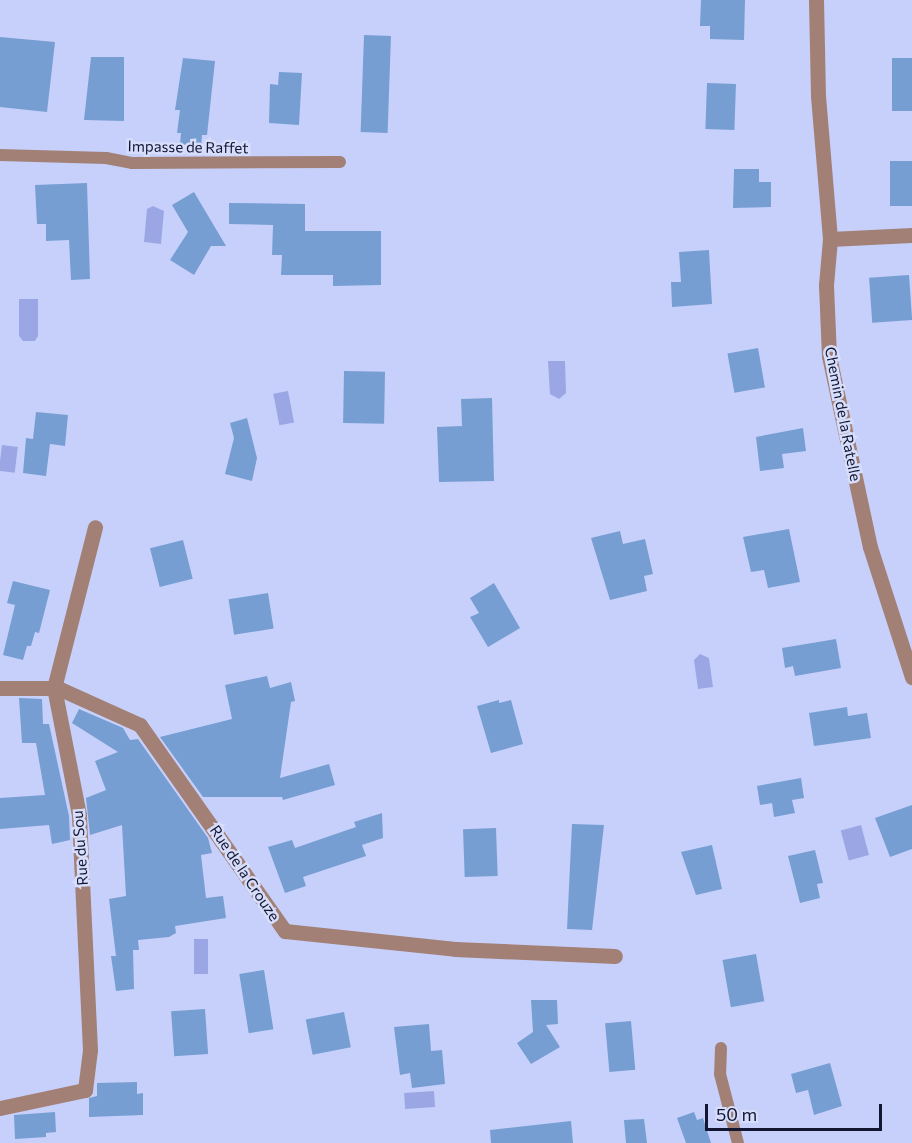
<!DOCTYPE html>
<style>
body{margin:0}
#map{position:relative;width:912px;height:1143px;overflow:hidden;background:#c7d0fb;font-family:Commissioner,sans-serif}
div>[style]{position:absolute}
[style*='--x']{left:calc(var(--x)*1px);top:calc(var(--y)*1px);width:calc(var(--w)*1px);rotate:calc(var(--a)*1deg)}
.water>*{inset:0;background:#9ba7e4;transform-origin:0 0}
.building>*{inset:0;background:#769ed2;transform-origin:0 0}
.lane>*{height:12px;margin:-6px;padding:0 6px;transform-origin:6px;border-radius:6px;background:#a28076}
.street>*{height:15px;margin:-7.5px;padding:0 7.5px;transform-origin:7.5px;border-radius:7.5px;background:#a28076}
span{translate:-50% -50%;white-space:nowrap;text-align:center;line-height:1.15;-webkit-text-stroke:5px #d7defb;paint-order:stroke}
.street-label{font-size:15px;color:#131630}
.scale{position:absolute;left:705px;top:1104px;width:177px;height:27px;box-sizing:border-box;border:3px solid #131630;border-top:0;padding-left:8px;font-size:18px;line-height:21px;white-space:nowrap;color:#131630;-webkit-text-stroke:4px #d7defb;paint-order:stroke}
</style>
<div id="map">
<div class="water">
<div style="clip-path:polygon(153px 206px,164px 211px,161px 244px,144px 242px,147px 209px)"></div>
<div style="clip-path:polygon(19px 299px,38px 299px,38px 336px,35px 341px,23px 341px,19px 336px)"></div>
<div style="clip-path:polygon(548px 361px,565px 361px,566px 393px,559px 399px,550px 394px)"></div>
<div style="left:288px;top:391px;width:32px;height:15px;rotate:79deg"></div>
<div style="left:2px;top:445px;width:16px;height:26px;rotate:7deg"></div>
<div style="clip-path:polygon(700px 654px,709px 658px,713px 687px,698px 689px,694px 660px)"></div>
<div style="left:861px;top:825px;width:31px;height:21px;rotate:75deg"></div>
<div style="left:194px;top:939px;width:14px;height:35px"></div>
<div style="left:434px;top:1091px;width:16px;height:30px;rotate:86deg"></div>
</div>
<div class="building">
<div style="clip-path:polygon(701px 0,745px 0,744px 40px,710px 39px,710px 26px,700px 26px)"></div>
<div style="left:364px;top:35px;width:27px;height:97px;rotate:2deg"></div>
<div style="clip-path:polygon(0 37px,55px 42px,47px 112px,0 107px)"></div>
<div style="clip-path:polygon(91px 57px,124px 57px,124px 121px,84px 120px)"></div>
<div style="clip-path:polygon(183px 58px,215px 61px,207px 135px,202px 135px,201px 147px,180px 144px,181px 133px,177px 133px,180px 110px,175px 110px)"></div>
<div style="left:892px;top:58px;width:20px;height:53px"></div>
<div style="clip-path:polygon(279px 72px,302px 73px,299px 125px,269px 123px,270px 84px,278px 85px)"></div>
<div style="left:707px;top:83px;width:29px;height:46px;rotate:2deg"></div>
<div style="left:890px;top:161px;width:22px;height:45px"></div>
<div style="clip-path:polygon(734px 169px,759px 169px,759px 182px,771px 182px,771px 207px,733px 208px)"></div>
<div style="clip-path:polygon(87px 183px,90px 279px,71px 280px,69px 240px,46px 241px,46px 224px,37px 224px,35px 185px)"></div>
<div style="clip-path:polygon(194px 192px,226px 246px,211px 246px,194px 275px,170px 260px,188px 232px,172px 205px)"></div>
<div style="clip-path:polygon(229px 203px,305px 204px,305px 231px,381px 231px,381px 285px,333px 286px,333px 275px,281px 275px,282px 255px,272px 255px,273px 225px,229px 224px)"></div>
<div style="clip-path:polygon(709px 250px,712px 304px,672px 307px,671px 282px,681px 282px,679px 252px)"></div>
<div style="left:909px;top:275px;width:45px;height:40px;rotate:86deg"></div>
<div style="left:758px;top:348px;width:40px;height:31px;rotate:80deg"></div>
<div style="left:344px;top:371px;width:41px;height:52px;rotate:1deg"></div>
<div style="clip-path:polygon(492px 398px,494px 481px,439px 482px,437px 427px,462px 426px,461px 399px)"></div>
<div style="clip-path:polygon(36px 412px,68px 415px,65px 446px,50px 444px,46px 476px,23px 473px,26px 438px,33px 439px)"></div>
<div style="clip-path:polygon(247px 418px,257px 458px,252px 481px,225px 474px,234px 438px,230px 423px)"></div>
<div style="clip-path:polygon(803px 428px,806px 451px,782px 454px,784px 468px,760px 471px,756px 437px)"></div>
<div style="clip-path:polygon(789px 529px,800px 582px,768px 588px,764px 570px,751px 572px,743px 537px)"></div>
<div style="clip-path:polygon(620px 531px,623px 544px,645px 539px,653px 574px,644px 576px,647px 591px,610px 600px,591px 538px)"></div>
<div style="left:183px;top:540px;width:40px;height:34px;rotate:76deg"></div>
<div style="clip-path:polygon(13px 581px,50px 590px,39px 633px,35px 632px,31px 646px,27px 646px,23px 660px,3px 655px,15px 605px,7px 603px)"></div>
<div style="clip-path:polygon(494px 583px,520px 628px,488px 647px,470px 617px,479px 613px,470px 598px)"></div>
<div style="left:268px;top:593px;width:36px;height:40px;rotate:81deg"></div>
<div style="clip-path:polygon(836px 639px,841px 668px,795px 676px,793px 666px,785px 668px,782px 648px)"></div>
<div style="clip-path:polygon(267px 676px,270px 688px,291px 682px,295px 701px,291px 702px,280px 778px,329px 764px,335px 785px,283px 800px,282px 797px,203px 797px,160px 737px,232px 719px,225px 685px)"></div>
<div style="clip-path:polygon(19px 698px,42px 699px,43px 724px,49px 724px,69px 816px,70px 840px,52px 844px,49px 825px,0 829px,0 798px,45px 795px,36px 743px,22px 743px)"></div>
<div style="clip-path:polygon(499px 700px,499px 703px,511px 700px,523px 744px,491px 753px,477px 706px)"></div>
<div style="clip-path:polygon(847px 707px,848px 716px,867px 713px,871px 738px,814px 746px,809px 713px)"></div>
<div style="clip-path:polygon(79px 709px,123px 728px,130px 740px,138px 739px,208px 838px,212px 853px,201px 855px,206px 898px,223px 896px,226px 918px,175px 926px,176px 933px,169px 937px,138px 940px,139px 950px,133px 950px,134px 989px,116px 991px,111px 956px,116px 956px,109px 899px,126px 896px,122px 825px,90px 835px,86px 798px,106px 790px,95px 761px,118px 752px,72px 723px)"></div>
<div style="clip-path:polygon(801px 778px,804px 798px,792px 800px,795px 813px,774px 817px,772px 803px,760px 805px,757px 786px)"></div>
<div style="clip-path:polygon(912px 805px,912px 849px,890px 857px,875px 818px)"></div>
<div style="clip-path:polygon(382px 813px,383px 838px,362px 845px,366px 856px,303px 877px,306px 886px,285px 893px,268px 847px,292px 840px,295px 848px,356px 827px,354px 822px)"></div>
<div style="clip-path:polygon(572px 824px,604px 825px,592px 930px,567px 929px)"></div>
<div style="left:496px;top:828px;width:48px;height:33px;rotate:88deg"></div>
<div style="clip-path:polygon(712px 845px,722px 889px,696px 895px,681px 852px)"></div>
<div style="clip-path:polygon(815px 850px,823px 883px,817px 884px,820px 898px,800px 903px,788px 856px)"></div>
<div style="left:756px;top:954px;width:48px;height:34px;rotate:80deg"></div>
<div style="left:264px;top:970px;width:60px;height:25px;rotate:81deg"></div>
<div style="clip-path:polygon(531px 1000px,557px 1000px,558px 1024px,546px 1025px,560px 1047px,531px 1064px,517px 1043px,533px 1032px)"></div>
<div style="left:205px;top:1009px;width:45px;height:34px;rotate:86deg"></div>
<div style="left:344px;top:1012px;width:36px;height:39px;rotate:79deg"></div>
<div style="left:631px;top:1021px;width:49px;height:26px;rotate:85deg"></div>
<div style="clip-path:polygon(429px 1024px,431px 1051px,442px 1050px,445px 1084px,412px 1088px,410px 1073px,400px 1075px,394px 1027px)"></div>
<div style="clip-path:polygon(830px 1063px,842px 1106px,814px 1115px,808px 1090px,796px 1093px,791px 1074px)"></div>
<div style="clip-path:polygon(137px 1082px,137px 1094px,143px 1093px,143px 1115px,89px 1117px,89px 1098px,97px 1096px,97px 1083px)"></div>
<div style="clip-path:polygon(55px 1112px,56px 1132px,46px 1133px,46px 1137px,15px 1139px,14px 1115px)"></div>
<div style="clip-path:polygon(694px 1112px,697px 1120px,703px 1118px,711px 1143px,686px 1143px,677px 1118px)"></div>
<div style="clip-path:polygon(644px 1119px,647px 1143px,626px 1143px,624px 1120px)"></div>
<div style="clip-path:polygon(571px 1121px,573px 1143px,491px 1143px,490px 1130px)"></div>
</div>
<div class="lane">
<div style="--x:0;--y:155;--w:106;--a:1.6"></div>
<div style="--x:106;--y:158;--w:26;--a:11"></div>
<div style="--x:132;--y:163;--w:208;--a:-0.3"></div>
<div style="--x:721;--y:1048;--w:26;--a:92"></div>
<div style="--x:720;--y:1074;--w:71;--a:75.4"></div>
</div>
<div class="street">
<div style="--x:816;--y:0;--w:96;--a:88.8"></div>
<div style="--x:818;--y:96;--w:144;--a:85.2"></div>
<div style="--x:830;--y:239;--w:46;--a:95"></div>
<div style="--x:826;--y:285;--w:71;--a:87.6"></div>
<div style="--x:829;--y:356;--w:195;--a:77.9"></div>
<div style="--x:870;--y:547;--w:137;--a:72.1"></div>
<div style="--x:830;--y:239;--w:82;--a:-2.8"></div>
<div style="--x:0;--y:688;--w:58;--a:0"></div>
<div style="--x:58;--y:688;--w:90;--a:24.3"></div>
<div style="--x:140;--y:725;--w:252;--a:54.9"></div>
<div style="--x:285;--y:931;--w:171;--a:6"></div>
<div style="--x:455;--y:949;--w:160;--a:2.5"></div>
<div style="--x:0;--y:1108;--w:87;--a:-12"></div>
<div style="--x:85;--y:1090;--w:40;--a:-82.9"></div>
<div style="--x:90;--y:1050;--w:235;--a:-92.7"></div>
<div style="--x:79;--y:815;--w:129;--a:-101.1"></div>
<div style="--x:54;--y:688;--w:166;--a:-75.7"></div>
</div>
<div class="street-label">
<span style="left:188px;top:147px;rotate:1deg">Impasse de Raffet</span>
<span style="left:843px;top:414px;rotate:79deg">Chemin de la Ratelle</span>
<span style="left:80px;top:848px;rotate:-94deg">Rue du Sou</span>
<span style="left:245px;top:873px;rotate:56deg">Rue de la Crouze</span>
</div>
<div class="scale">50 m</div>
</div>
